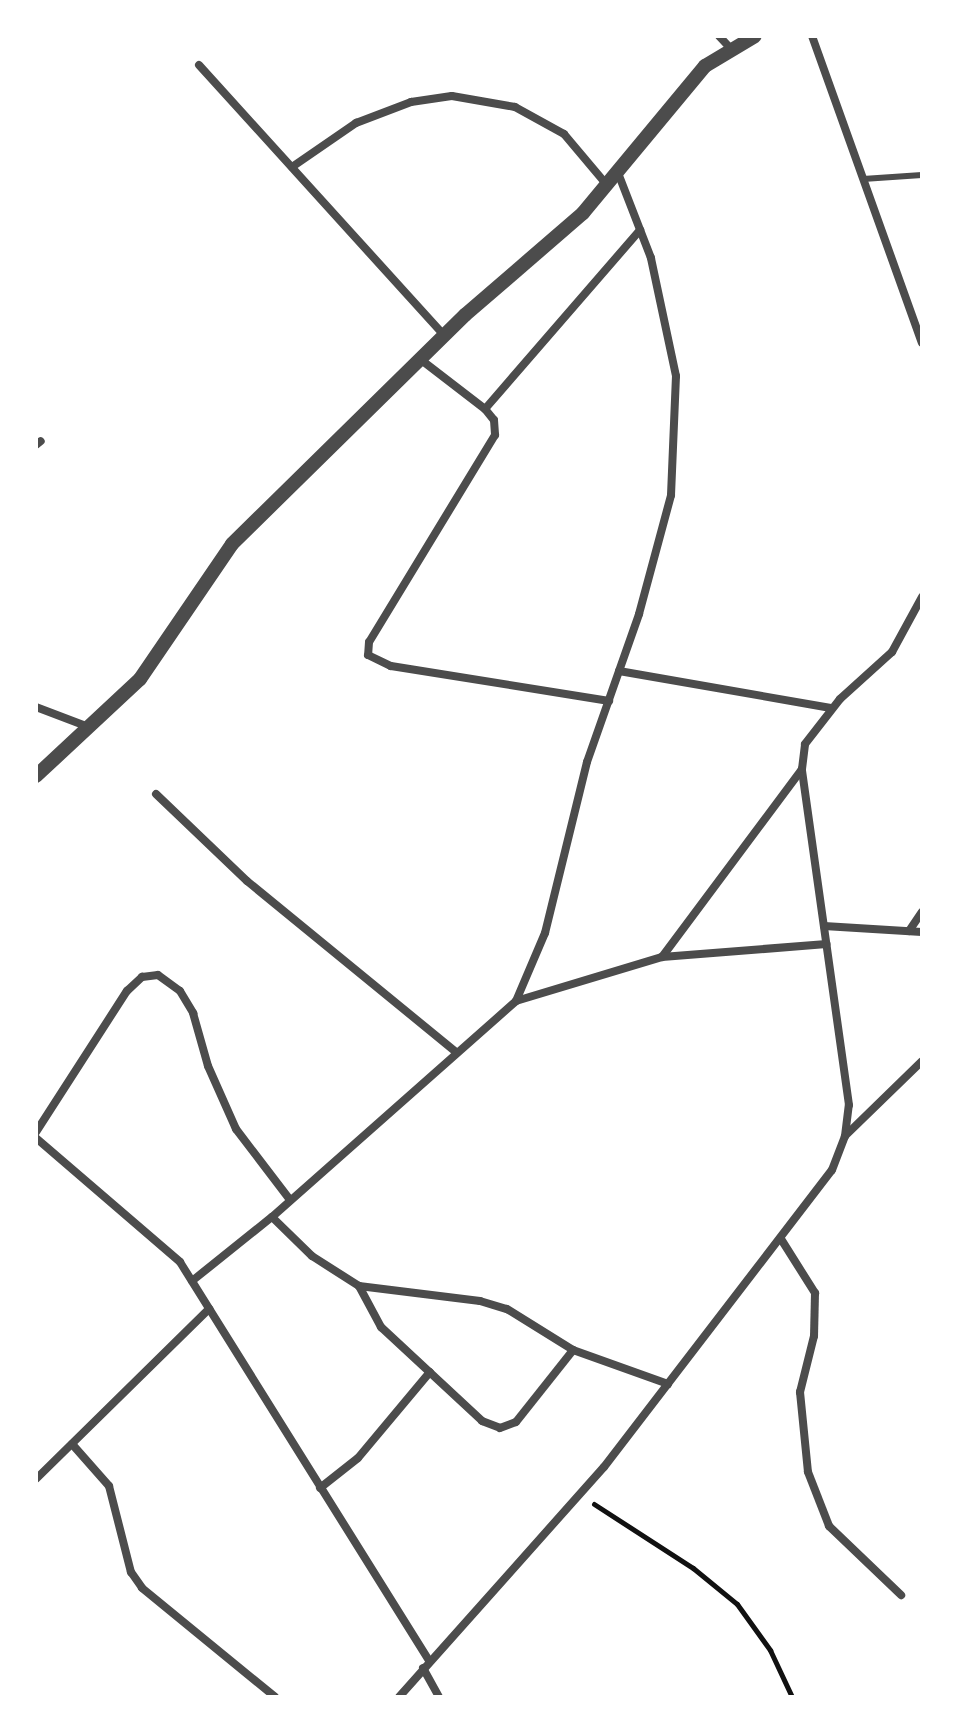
<!DOCTYPE html>
<style>
body{margin:0}
#map{position:relative;width:958px;height:1733px;overflow:hidden;background:#fff;font-family:"Golos Text",sans-serif}
div>[style]{position:absolute}
[style*='--x']{left:calc(var(--x)*1px);top:calc(var(--y)*1px);width:calc(var(--w)*1px);rotate:calc(var(--a)*1deg)}
.path>*{height:5px;margin:-2.5px;padding:0 2.5px;transform-origin:2.5px;border-radius:2.5px;background:#111}
.service>*{height:6px;margin:-3px;padding:0 3px;transform-origin:3px;border-radius:3px;background:#4c4c4c}
.minor>*{height:8px;margin:-4px;padding:0 4px;transform-origin:4px;border-radius:4px;background:#4c4c4c}
.tertiary>*{height:14px;margin:-7px;padding:0 7px;transform-origin:7px;border-radius:7px;background:#4c4c4c}
span{translate:-50% -50%;white-space:nowrap;text-align:center;line-height:1.15;-webkit-text-stroke:8px #fff;paint-order:stroke}
.frame{position:absolute;inset:0;border:38px solid #fff;pointer-events:none}
</style>
<div id="map">
<div class="path">
<div style="--x:594;--y:1504;--w:118;--a:32.9"></div>
<div style="--x:693;--y:1568;--w:57;--a:39.3"></div>
<div style="--x:737;--y:1604;--w:57;--a:54.3"></div>
<div style="--x:770;--y:1650;--w:52;--a:64.9"></div>
</div>
<div class="service">
<div style="--x:863;--y:179;--w:59;--a:-3.9"></div>
</div>
<div class="minor">
<div style="--x:719;--y:36;--w:19;--a:47"></div>
<div style="--x:812;--y:36;--w:326;--a:70.3"></div>
<div style="--x:199;--y:65;--w:365;--a:47.8"></div>
<div style="--x:292;--y:167;--w:78;--a:-34.5"></div>
<div style="--x:356;--y:123;--w:59;--a:-20.9"></div>
<div style="--x:411;--y:102;--w:41;--a:-8.3"></div>
<div style="--x:452;--y:96;--w:64;--a:9.9"></div>
<div style="--x:515;--y:107;--w:56;--a:28.9"></div>
<div style="--x:564;--y:134;--w:67;--a:49.9"></div>
<div style="--x:420;--y:359;--w:82;--a:37.6"></div>
<div style="--x:485;--y:409;--w:14;--a:51"></div>
<div style="--x:494;--y:420;--w:15;--a:86"></div>
<div style="--x:495;--y:435;--w:242;--a:121.3"></div>
<div style="--x:369;--y:642;--w:13;--a:94"></div>
<div style="--x:368;--y:655;--w:25;--a:26"></div>
<div style="--x:391;--y:666;--w:221;--a:9.1"></div>
<div style="--x:485;--y:409;--w:237;--a:-49.1"></div>
<div style="--x:36;--y:445;--w:6;--a:-39"></div>
<div style="--x:619;--y:671;--w:215;--a:9.9"></div>
<div style="--x:36;--y:707;--w:57;--a:20.7"></div>
<div style="--x:156;--y:794;--w:126;--a:43.7"></div>
<div style="--x:247;--y:881;--w:269;--a:39.3"></div>
<div style="--x:824;--y:926;--w:98;--a:3.5"></div>
<div style="--x:909;--y:931;--w:23;--a:-56"></div>
<div style="--x:662;--y:957;--w:234;--a:-53.3"></div>
<div style="--x:516;--y:1001;--w:152;--a:-16.8"></div>
<div style="--x:662;--y:957;--w:165;--a:-4.5"></div>
<div style="--x:36;--y:1132;--w:168;--a:-57.2"></div>
<div style="--x:127;--y:991;--w:21;--a:-43"></div>
<div style="--x:142;--y:977;--w:16;--a:-7"></div>
<div style="--x:158;--y:975;--w:27;--a:36"></div>
<div style="--x:180;--y:991;--w:26;--a:59"></div>
<div style="--x:193;--y:1013;--w:55;--a:74.2"></div>
<div style="--x:208;--y:1066;--w:69;--a:66"></div>
<div style="--x:236;--y:1129;--w:89;--a:52.7"></div>
<div style="--x:845;--y:1136;--w:107;--a:-44.2"></div>
<div style="--x:36;--y:1138;--w:190;--a:40.7"></div>
<div style="--x:180;--y:1262;--w:470;--a:58"></div>
<div style="--x:272;--y:1217;--w:56;--a:44.3"></div>
<div style="--x:312;--y:1256;--w:56;--a:32.6"></div>
<div style="--x:359;--y:1286;--w:122;--a:7.1"></div>
<div style="--x:480;--y:1301;--w:28;--a:17"></div>
<div style="--x:507;--y:1309;--w:78;--a:31.8"></div>
<div style="--x:573;--y:1350;--w:101;--a:19.7"></div>
<div style="--x:781;--y:1239;--w:64;--a:57.8"></div>
<div style="--x:815;--y:1293;--w:43;--a:91.3"></div>
<div style="--x:814;--y:1336;--w:58;--a:104"></div>
<div style="--x:800;--y:1392;--w:80;--a:84.3"></div>
<div style="--x:808;--y:1472;--w:58;--a:68.7"></div>
<div style="--x:829;--y:1526;--w:100;--a:43.8"></div>
<div style="--x:192;--y:1281;--w:102;--a:-38.7"></div>
<div style="--x:272;--y:1217;--w:326;--a:-41.5"></div>
<div style="--x:516;--y:1001;--w:74;--a:-66.9"></div>
<div style="--x:545;--y:933;--w:176;--a:-76.2"></div>
<div style="--x:587;--y:762;--w:157;--a:-70.6"></div>
<div style="--x:639;--y:614;--w:123;--a:-74.9"></div>
<div style="--x:671;--y:495;--w:119;--a:-87.6"></div>
<div style="--x:676;--y:376;--w:121;--a:-102"></div>
<div style="--x:651;--y:258;--w:91;--a:-111.2"></div>
<div style="--x:359;--y:1286;--w:47;--a:61.8"></div>
<div style="--x:381;--y:1327;--w:138;--a:42.9"></div>
<div style="--x:482;--y:1421;--w:19;--a:21"></div>
<div style="--x:500;--y:1428;--w:17;--a:-21"></div>
<div style="--x:516;--y:1422;--w:92;--a:-51.6"></div>
<div style="--x:72;--y:1444;--w:56;--a:48.6"></div>
<div style="--x:109;--y:1486;--w:89;--a:75.7"></div>
<div style="--x:131;--y:1572;--w:19;--a:55"></div>
<div style="--x:142;--y:1588;--w:172;--a:39.3"></div>
<div style="--x:36;--y:1479;--w:243;--a:-44.5"></div>
<div style="--x:320;--y:1488;--w:48;--a:-38.3"></div>
<div style="--x:358;--y:1458;--w:112;--a:-50.1"></div>
<div style="--x:423;--y:1668;--w:33;--a:61"></div>
<div style="--x:399;--y:1697;--w:308;--a:-48.3"></div>
<div style="--x:604;--y:1467;--w:374;--a:-52.5"></div>
<div style="--x:832;--y:1170;--w:36;--a:-69"></div>
<div style="--x:845;--y:1136;--w:31;--a:-83"></div>
<div style="--x:849;--y:1105;--w:339;--a:-98"></div>
<div style="--x:802;--y:769;--w:25;--a:-83"></div>
<div style="--x:805;--y:744;--w:57;--a:-52.1"></div>
<div style="--x:840;--y:699;--w:70;--a:-42.1"></div>
<div style="--x:892;--y:652;--w:63;--a:-61.4"></div>
</div>
<div class="tertiary">
<div style="--x:36;--y:776;--w:142;--a:-43"></div>
<div style="--x:140;--y:679;--w:163;--a:-55.7"></div>
<div style="--x:232;--y:544;--w:327;--a:-44.5"></div>
<div style="--x:465;--y:315;--w:156;--a:-40.8"></div>
<div style="--x:583;--y:213;--w:191;--a:-50.3"></div>
<div style="--x:705;--y:66;--w:58;--a:-31"></div>
</div>
<div class="frame"></div>
</div>
